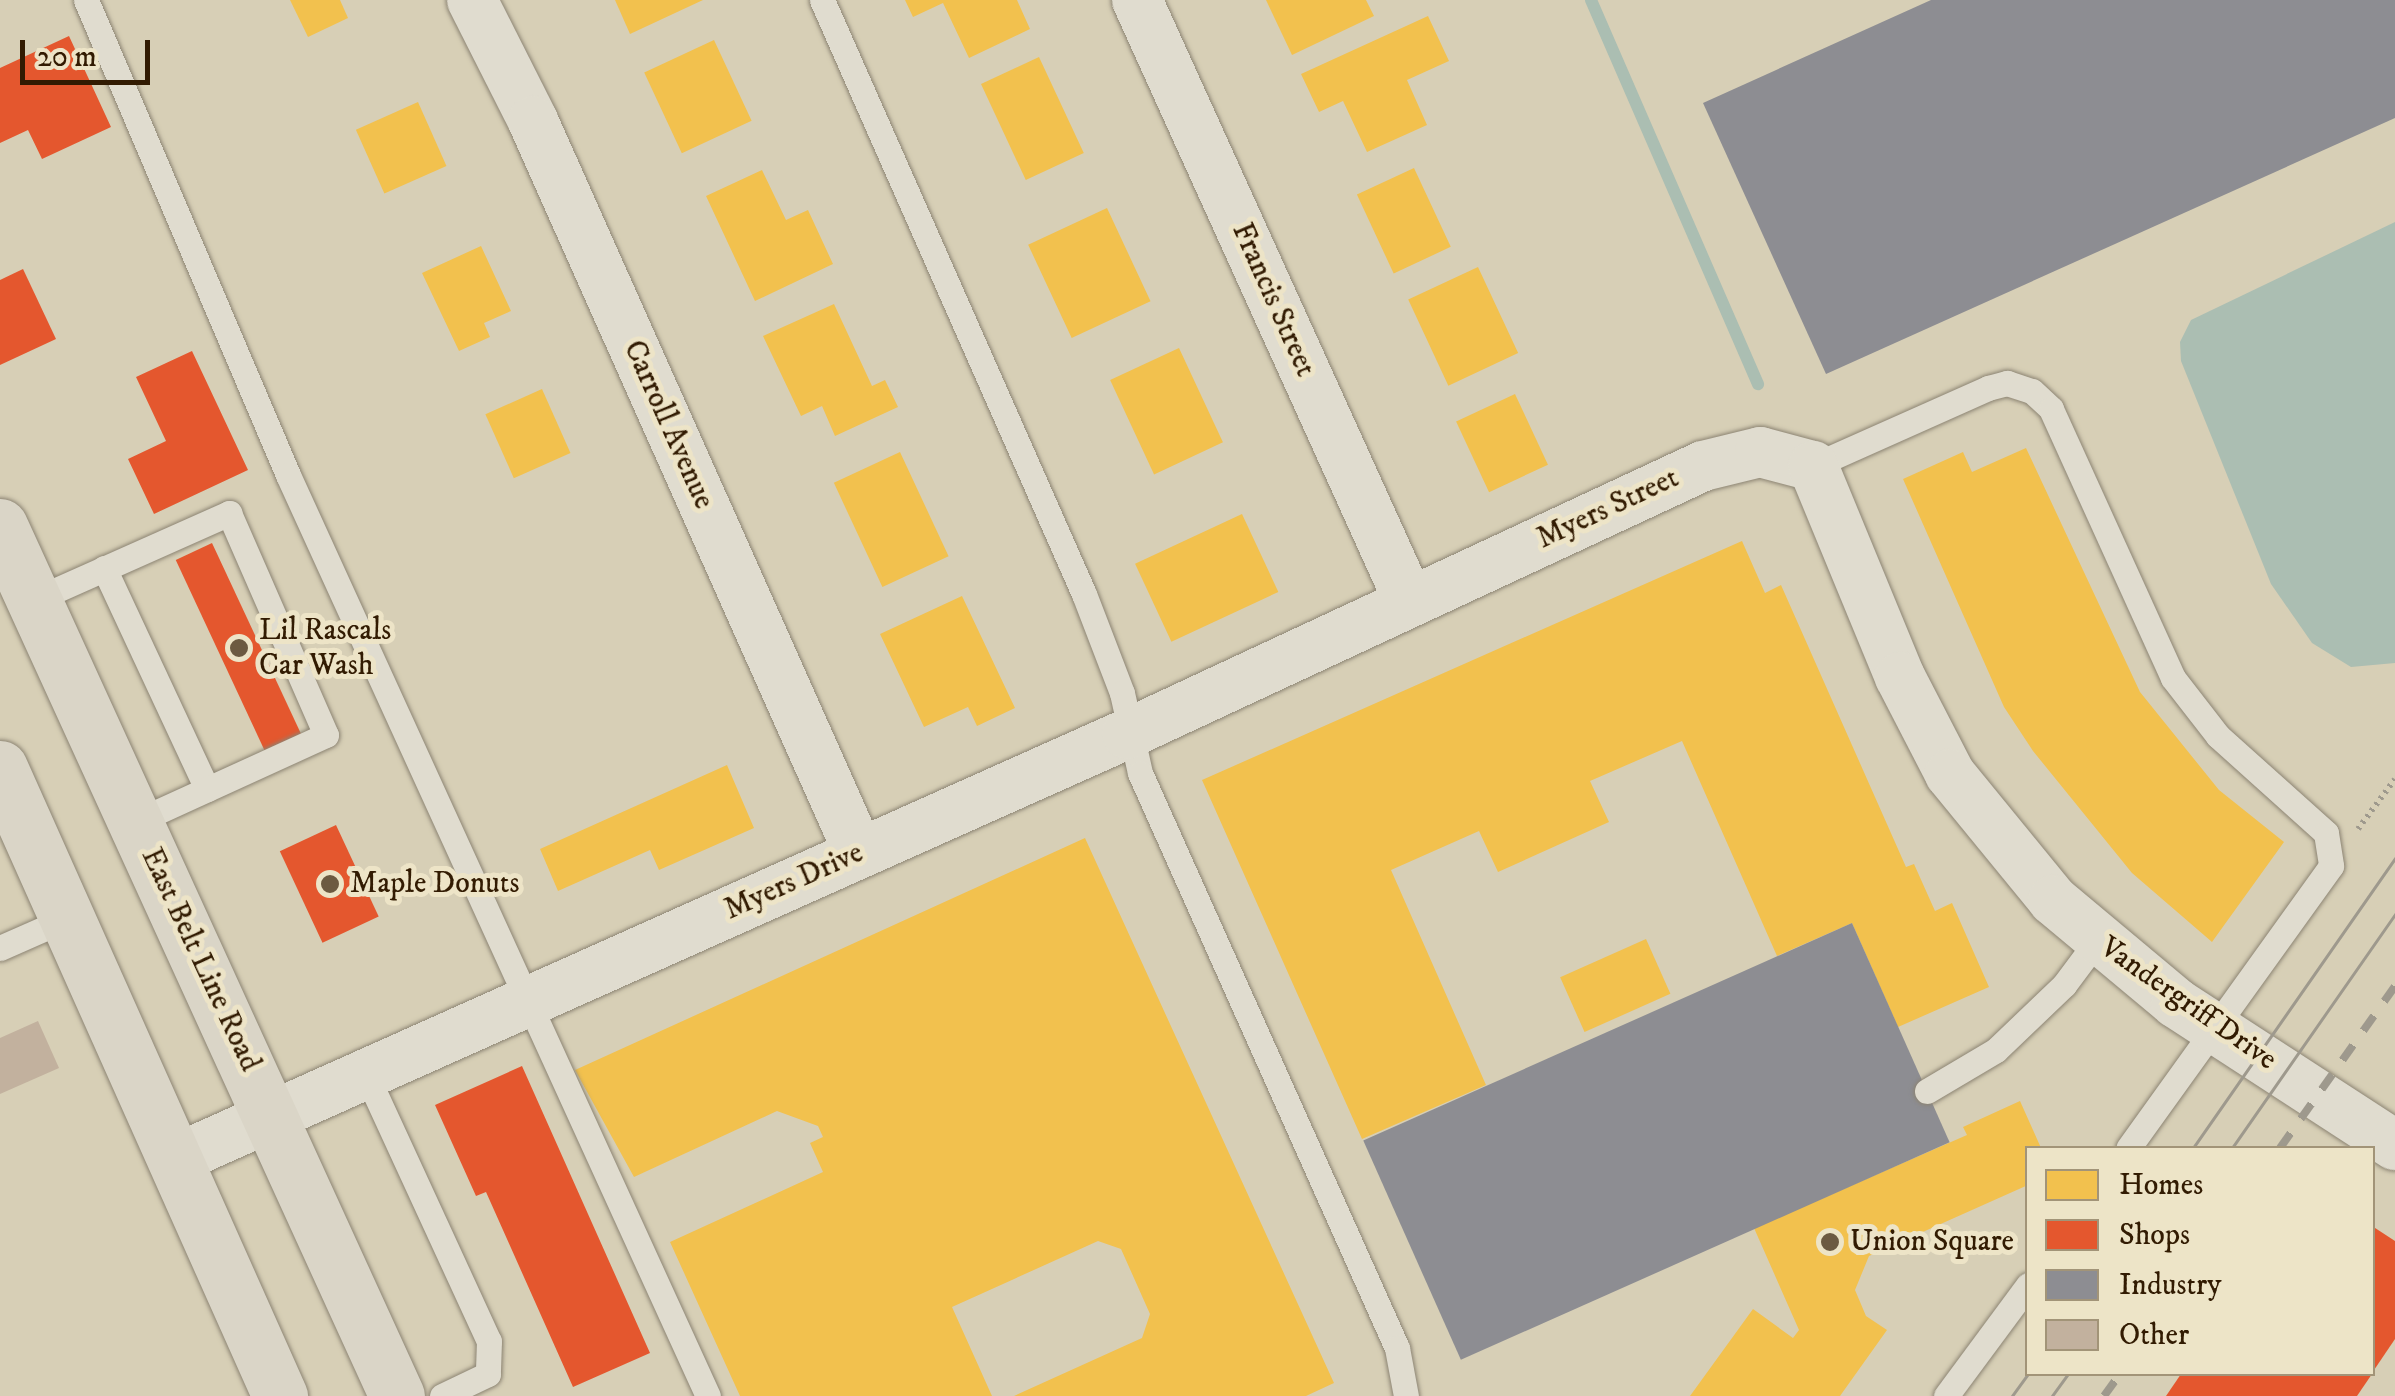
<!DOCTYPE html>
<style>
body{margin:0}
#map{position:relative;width:2395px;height:1396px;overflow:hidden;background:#d7cfb6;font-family:"IM FELL DW Pica",serif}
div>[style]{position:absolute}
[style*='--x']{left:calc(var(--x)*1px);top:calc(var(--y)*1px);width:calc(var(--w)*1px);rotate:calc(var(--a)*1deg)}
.water>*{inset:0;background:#abbeb2}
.homes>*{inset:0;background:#f2c14e;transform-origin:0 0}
.shops>*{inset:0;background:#e4572e;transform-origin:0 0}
.industry>*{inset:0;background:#8d8d92;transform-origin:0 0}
.stream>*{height:12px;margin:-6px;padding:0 6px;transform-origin:6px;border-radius:6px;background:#abbeb2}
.building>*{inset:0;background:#c2b19e}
.path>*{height:6px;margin-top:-3px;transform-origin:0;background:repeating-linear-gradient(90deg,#9e998d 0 2.5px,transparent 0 7.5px)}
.roads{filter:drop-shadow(0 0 2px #8c8473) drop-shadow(0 0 2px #8c8473)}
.lane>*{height:25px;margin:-12.5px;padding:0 12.5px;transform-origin:12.5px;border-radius:12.5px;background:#e0dccf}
.street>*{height:50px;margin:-25px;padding:0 25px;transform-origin:25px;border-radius:25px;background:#e0dccf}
.primary>*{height:55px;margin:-27.5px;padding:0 27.5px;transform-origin:27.5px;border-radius:27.5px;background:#dad5c7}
.tram>*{height:2.5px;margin:-1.25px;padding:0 1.25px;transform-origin:1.25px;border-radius:1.25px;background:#9e998d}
.rail>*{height:8px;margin-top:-4px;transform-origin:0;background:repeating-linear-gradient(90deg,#9e998d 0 18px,transparent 0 36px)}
.dots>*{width:28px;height:28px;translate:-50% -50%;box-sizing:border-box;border:5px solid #ede4c7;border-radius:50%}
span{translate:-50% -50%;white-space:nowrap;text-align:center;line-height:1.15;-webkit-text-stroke:10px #ede4c7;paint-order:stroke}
.street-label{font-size:30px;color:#321b02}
.poi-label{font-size:30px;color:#321b02}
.left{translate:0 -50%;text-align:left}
.legend{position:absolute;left:2025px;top:1146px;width:350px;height:230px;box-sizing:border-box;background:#ede4c7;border:2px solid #a29478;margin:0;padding:12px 18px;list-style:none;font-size:30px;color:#321b02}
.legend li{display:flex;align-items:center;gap:20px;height:50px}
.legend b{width:50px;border:2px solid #a29478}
.scale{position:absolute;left:20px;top:40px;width:130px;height:45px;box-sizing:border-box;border:5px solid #321b02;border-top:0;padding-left:12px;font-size:30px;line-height:35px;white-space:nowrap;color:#321b02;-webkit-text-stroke:8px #ede4c7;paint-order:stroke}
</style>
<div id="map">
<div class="water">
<div style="clip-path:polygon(2395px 222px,2395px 663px,2351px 667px,2312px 643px,2271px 584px,2181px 361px,2180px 342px,2191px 320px)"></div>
</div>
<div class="homes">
<div style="clip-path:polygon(290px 0,340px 0,348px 18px,308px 37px)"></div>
<div style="clip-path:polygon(615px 0,703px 0,630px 34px)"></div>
<div style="clip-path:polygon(905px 0,1017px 0,1030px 29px,969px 58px,943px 3px,913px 17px)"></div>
<div style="clip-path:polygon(1266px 0,1366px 0,1374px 16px,1292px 55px)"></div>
<div style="clip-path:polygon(1428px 16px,1449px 61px,1407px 80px,1427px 125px,1367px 152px,1343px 101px,1319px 112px,1301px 74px)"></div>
<div style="left:714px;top:40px;width:89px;height:77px;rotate:65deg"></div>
<div style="left:1039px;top:57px;width:106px;height:64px;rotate:65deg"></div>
<div style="left:418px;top:102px;width:70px;height:68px;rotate:66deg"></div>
<div style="left:1414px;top:168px;width:87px;height:63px;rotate:65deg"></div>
<div style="clip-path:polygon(762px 170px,786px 220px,808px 210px,833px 264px,755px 301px,706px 196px)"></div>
<div style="left:1107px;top:208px;width:103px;height:87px;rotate:65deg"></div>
<div style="clip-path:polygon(481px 246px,511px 311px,484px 323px,490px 337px,459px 351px,422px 273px)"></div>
<div style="left:1478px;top:267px;width:95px;height:77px;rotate:65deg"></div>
<div style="clip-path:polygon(834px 304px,872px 386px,885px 380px,898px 407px,835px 436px,822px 406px,801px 416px,763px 336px)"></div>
<div style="left:1179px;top:348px;width:104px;height:76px;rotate:65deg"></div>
<div style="left:542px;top:389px;width:70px;height:62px;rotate:66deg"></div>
<div style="left:1515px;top:394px;width:78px;height:65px;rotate:65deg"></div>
<div style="clip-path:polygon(2026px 448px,2140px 692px,2219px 790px,2284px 842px,2212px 942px,2132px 873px,2033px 751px,2004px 707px,1903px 479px,1963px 452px,1972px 472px)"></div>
<div style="left:900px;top:452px;width:115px;height:73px;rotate:65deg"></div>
<div style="left:1242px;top:514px;width:86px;height:118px;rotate:65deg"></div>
<div style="clip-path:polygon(1742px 541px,1765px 593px,1781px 585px,1906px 867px,1914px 864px,1935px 911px,1952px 903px,1989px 987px,1898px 1027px,1852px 923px,1777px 956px,1682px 741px,1590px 781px,1609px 822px,1498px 872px,1479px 831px,1391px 870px,1486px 1085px,1362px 1139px,1202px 780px)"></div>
<div style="clip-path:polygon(962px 596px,1015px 708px,977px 726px,968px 707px,924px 727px,880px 634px)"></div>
<div style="clip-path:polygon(727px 765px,754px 828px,659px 870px,650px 850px,558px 891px,540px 849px)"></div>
<div style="clip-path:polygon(1085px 838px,1334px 1383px,1306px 1396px,1014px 1396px,1142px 1338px,1150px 1314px,1121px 1249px,1098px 1241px,952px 1307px,992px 1396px,740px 1396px,670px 1242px,823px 1172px,810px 1143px,823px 1137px,818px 1126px,777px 1111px,634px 1177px,575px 1070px)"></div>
<div style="left:1646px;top:939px;width:60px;height:94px;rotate:66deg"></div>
<div style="clip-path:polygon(2020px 1101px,2041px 1148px,2028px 1148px,2028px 1185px,1869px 1256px,1855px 1290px,1866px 1316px,1887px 1330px,1840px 1396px,1690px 1396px,1753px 1309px,1793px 1338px,1799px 1330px,1754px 1228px,1967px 1135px,1963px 1127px)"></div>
</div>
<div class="shops">
<div style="clip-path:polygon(69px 36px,111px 127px,42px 159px,28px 130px,0 143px,0 68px)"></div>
<div style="clip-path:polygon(23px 269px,56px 339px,0 365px,0 280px)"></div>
<div style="clip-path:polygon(192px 351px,248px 470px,154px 514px,128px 459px,166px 441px,136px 377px)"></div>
<div style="left:212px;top:543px;width:213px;height:40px;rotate:65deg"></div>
<div style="left:336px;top:825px;width:101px;height:62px;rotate:65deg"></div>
<div style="clip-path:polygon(522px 1066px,650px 1353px,573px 1387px,486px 1192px,476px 1196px,435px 1105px)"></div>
<div style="clip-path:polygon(2372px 1226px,2395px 1241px,2395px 1339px,2372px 1373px)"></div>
<div style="clip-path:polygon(2181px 1374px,2372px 1374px,2357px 1396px,2166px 1396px)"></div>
</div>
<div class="industry">
<div style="clip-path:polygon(1931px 0,2395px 0,2395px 118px,1826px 374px,1703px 103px)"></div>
<div style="left:1852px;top:923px;width:240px;height:535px;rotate:66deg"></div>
</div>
<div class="stream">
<div style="--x:1591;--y:0;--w:419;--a:66.5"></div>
</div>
<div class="building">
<div style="clip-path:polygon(38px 1021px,59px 1068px,0 1094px,0 1038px)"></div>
</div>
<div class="path">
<div style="--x:2358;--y:829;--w:62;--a:-53.5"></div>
</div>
<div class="roads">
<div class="lane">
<div style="--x:86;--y:0;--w:516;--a:66.96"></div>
<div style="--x:288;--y:475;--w:1012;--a:65.49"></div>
<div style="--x:822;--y:0;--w:649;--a:66.2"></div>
<div style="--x:1084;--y:594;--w:106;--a:69"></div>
<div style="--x:1122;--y:693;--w:82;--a:77.3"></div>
<div style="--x:1140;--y:773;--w:630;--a:65.92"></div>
<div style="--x:1397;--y:1348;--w:49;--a:79.4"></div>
<div style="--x:1813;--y:466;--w:192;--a:-24"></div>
<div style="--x:1988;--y:388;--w:20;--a:-15"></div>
<div style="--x:2007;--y:383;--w:26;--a:18"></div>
<div style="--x:2032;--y:391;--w:26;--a:43"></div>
<div style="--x:2051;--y:409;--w:295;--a:65.6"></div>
<div style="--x:2173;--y:678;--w:73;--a:52.2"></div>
<div style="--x:2218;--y:736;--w:145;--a:41.9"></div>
<div style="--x:2326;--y:833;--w:33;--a:81"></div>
<div style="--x:2331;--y:866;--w:347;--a:125.7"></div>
<div style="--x:104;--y:568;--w:244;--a:65"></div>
<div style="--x:34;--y:600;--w:214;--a:-24"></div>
<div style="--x:229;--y:513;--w:242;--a:66.4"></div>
<div style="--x:326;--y:735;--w:210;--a:155.5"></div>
<div style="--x:0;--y:948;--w:74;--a:-23.8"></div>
<div style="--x:366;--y:1074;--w:294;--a:65.3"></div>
<div style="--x:489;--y:1341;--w:33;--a:92"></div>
<div style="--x:488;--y:1374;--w:51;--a:154.4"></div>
<div style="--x:1927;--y:1091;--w:80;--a:-30.7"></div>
<div style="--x:1996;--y:1050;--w:94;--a:-43.7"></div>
<div style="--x:2064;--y:985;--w:54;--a:-53.3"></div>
<div style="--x:1946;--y:1396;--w:138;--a:-53.5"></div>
</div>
<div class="street">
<div style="--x:472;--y:0;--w:136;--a:63.2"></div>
<div style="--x:533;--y:121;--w:801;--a:65.99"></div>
<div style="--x:1137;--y:0;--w:660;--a:65.65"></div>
<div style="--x:176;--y:1159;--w:1042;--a:-24.08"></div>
<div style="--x:1127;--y:734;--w:635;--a:-24.95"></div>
<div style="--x:1703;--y:466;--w:59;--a:-13.8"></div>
<div style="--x:1760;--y:452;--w:55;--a:14.8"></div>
<div style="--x:1813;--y:466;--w:228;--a:67.6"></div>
<div style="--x:1900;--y:677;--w:109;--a:62.7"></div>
<div style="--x:1950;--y:774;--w:163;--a:50.7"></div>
<div style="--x:2053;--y:900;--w:160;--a:39.9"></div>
<div style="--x:2176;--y:1003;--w:261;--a:33"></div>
</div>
<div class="primary">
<div style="--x:0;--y:526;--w:956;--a:65.47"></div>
<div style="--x:0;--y:768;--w:688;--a:65.97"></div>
</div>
</div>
<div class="tram">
<div style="--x:2193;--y:1148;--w:353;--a:-55.1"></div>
<div style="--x:2232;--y:1148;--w:285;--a:-55.1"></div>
<div style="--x:2012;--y:1396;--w:27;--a:-54"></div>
<div style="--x:2052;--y:1396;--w:27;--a:-54"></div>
</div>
<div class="rail">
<div style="--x:2280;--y:1148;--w:199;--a:-54.6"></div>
<div style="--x:2104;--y:1396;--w:27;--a:-54"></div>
</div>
<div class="dots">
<div style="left:239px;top:648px;background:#6c5a41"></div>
<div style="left:330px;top:884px;background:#6c5a41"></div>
<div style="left:1830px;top:1242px;background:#6c5a41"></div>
</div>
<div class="street-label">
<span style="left:1273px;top:300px;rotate:66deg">Francis Street</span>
<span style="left:668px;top:425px;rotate:66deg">Carroll Avenue</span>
<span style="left:1608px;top:509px;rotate:-25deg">Myers Street</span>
<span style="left:794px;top:882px;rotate:-24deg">Myers Drive</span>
<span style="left:200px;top:960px;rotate:65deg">East Belt Line Road</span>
<span style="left:2188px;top:1004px;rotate:35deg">Vandergriff Drive</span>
</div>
<div class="poi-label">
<span class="left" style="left:259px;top:648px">Lil Rascals<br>Car Wash</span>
<span class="left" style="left:350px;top:884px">Maple Donuts</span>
<span class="left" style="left:1850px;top:1242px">Union Square</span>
</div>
<ul class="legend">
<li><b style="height:28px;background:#f2c14e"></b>Homes</li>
<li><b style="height:28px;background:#e4572e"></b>Shops</li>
<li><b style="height:28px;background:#8d8d92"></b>Industry</li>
<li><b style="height:28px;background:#c2b19e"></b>Other</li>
</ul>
<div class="scale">20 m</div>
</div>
